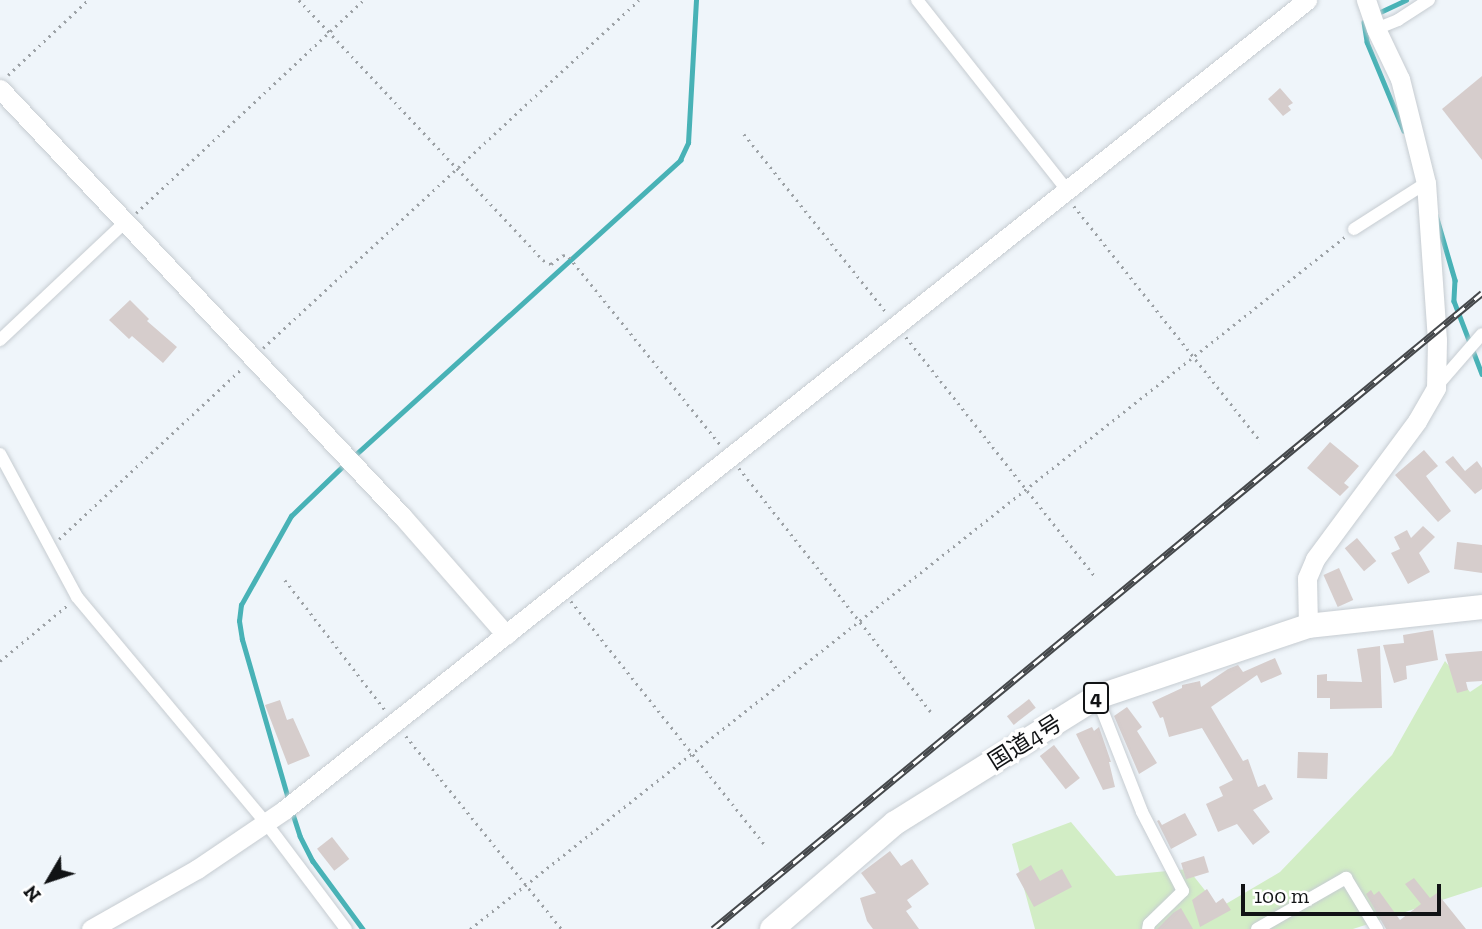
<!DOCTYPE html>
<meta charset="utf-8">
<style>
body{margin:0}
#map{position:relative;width:1482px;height:929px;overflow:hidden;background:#eff5fa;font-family:"Zilla Slab","Noto Sans JP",serif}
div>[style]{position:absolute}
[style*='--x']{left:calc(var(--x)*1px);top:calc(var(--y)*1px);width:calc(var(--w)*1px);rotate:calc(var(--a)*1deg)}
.green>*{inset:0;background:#d2edc5}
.stream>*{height:4.5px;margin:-2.25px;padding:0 2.25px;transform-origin:2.25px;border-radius:2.25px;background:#48b2b6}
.building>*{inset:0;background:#d6cdcc;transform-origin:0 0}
.path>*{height:2.5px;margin-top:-1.25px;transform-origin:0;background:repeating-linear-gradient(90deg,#9ca1a5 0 2px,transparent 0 7px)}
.roads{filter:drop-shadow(0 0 2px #c6ccd1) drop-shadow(0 0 2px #c6ccd1)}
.street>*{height:12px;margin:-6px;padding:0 6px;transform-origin:6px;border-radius:6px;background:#fff}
.secondary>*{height:19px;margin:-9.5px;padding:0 9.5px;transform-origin:9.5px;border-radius:9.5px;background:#fff}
.highway>*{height:24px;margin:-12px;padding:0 12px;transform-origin:12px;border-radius:12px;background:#fff}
.rail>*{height:7px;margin-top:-3.5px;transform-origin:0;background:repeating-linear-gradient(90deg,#fff 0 13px,#45484b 0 26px);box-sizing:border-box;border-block:2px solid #45484b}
span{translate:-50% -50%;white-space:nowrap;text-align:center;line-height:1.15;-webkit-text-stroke:7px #fff;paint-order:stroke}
.shield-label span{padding:2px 5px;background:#fff;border:2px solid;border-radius:5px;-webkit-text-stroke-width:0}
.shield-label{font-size:21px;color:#111315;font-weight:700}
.street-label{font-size:23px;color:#111315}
.north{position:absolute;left:14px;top:845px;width:70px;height:70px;-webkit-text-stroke:5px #fff;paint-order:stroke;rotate:231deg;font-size:19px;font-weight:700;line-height:28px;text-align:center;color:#111315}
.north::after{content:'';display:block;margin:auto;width:24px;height:32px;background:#111315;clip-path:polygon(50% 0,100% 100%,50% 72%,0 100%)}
.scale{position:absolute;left:1241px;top:884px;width:200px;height:32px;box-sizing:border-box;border:4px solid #111315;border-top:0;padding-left:9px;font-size:21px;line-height:24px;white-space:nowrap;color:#111315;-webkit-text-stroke:5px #fff;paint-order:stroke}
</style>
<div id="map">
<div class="green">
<div style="clip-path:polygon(1445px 661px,1470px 692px,1482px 684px,1482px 887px,1353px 929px,1035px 929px,1012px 844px,1071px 822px,1116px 876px,1188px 869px,1219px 908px,1280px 872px,1392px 755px)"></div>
</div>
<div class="stream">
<div style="--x:1376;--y:14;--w:33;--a:-25"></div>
<div style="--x:1364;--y:22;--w:20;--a:81"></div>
<div style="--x:1367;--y:42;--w:96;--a:67.4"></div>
<div style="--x:1436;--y:215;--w:68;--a:73.7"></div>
<div style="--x:1455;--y:280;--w:21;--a:93"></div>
<div style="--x:1454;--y:301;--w:78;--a:69"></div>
<div style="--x:353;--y:457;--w:442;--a:-42.2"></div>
<div style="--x:680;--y:160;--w:19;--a:-65"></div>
<div style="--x:688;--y:143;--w:143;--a:-86.8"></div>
<div style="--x:288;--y:799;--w:166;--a:-106.1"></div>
<div style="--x:242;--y:640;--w:19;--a:-99"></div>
<div style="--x:239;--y:621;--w:16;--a:-83"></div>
<div style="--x:241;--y:605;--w:102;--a:-60.7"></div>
<div style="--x:291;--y:516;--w:76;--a:-43.9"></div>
<div style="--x:292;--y:811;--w:26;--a:72"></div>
<div style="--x:300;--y:836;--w:28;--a:63"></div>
<div style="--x:313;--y:861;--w:84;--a:53.7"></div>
</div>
<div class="building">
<div style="clip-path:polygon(1482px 76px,1482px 160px,1442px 109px)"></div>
<div style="clip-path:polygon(1280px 88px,1293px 103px,1288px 106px,1291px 110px,1283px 116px,1268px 99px)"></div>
<div style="clip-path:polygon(130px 300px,149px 319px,147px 321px,177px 347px,163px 363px,132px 336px,129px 339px,109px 320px)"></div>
<div style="clip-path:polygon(1330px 442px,1359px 466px,1344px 483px,1349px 487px,1340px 496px,1307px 468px)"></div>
<div style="clip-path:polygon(1424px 450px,1438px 466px,1426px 476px,1451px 511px,1438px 522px,1395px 475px)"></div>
<div style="clip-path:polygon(1453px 456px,1465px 471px,1477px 461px,1482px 468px,1482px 489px,1475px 494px,1445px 462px)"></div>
<div style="clip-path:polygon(1423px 526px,1435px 537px,1419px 553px,1430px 572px,1408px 584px,1391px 553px,1400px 549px,1394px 537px,1407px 530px,1411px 538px)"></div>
<div style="left:1357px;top:538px;width:30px;height:16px;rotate:50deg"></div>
<div style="clip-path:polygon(1457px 542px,1482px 545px,1482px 573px,1454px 569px)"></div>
<div style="left:1339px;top:568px;width:35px;height:17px;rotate:66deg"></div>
<div style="clip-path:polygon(1433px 630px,1438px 660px,1406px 666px,1407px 679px,1394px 683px,1383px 645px,1404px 643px,1403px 635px)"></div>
<div style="clip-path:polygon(1380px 646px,1382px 708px,1330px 709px,1330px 698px,1317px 698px,1317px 675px,1327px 674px,1327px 681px,1362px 682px,1357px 649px)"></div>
<div style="clip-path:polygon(1482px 651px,1482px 681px,1466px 682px,1468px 690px,1457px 693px,1445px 654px)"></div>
<div style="clip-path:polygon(1275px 658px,1282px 674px,1261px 683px,1257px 675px,1211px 707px,1243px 761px,1248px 759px,1258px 787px,1265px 784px,1273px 799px,1253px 810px,1270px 832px,1253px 845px,1237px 824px,1218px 832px,1206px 804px,1223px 796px,1219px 787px,1233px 780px,1202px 728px,1169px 737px,1163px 717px,1160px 718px,1152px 702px,1182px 688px,1182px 685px,1200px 681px,1201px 687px,1228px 669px,1238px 665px,1243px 672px)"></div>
<div style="left:1029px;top:699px;width:11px;height:28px;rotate:52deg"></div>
<div style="clip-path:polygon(280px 700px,287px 720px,293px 718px,310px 756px,288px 765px,265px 705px)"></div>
<div style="clip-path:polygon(1127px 707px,1142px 727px,1137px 731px,1157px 763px,1139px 774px,1114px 716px)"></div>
<div style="clip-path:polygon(1092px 727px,1094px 731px,1099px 727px,1111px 762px,1109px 762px,1115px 787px,1103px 790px,1076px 734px)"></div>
<div style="left:1054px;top:745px;width:42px;height:18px;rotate:52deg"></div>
<div style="left:1298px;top:752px;width:30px;height:26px;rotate:2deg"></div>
<div style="clip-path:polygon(1185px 813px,1197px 835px,1171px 849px,1157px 821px,1159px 820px,1162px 825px)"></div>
<div style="left:332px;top:837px;width:28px;height:19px;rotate:52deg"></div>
<div style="clip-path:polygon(890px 851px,901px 866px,912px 859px,929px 884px,907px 900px,912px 907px,906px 911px,919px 929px,873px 929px,867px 921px,860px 898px,876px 893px,861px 873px)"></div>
<div style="left:1204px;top:856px;width:17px;height:24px;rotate:73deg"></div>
<div style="clip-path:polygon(1031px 865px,1040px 881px,1062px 869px,1072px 887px,1034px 907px,1016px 874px)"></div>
<div style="clip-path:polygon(1414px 878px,1430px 898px,1437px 893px,1466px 929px,1386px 929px,1366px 894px,1371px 890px,1374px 895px,1379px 891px,1400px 920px,1421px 904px,1405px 884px)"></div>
<div style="clip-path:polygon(1207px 889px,1216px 903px,1223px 898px,1231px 910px,1200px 927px,1192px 900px)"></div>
<div style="clip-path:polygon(1181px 908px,1193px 929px,1157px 929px,1173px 913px)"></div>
</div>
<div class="path">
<div style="--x:299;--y:0;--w:357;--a:46.8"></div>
<div style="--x:543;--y:260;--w:9;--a:27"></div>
<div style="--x:551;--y:264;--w:15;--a:-37"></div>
<div style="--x:563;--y:255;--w:6;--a:18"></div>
<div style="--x:569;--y:257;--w:240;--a:51.1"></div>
<div style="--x:8;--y:75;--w:110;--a:-43.2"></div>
<div style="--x:744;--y:134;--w:229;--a:51.4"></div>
<div style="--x:1074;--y:206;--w:301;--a:51.6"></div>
<div style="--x:136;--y:213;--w:312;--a:-43.1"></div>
<div style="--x:906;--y:337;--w:305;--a:51.7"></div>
<div style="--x:263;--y:348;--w:512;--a:-42.79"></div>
<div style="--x:739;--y:468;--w:310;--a:51.8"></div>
<div style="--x:59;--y:539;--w:249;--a:-43"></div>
<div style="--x:285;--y:580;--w:165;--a:52.4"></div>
<div style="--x:571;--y:601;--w:313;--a:51.5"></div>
<div style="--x:0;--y:661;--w:89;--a:-39.6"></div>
<div style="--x:406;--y:736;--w:248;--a:51.1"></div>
<div style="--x:470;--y:929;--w:1117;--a:-38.35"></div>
</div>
<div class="roads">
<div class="street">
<div style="--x:917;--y:0;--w:243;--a:51.7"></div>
<div style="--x:1376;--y:29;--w:24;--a:-22"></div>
<div style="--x:1398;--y:20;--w:37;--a:-33"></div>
<div style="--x:1354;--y:229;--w:85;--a:-32.6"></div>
<div style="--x:0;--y:340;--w:172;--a:-43.3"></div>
<div style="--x:1436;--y:387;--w:70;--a:-49"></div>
<div style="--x:0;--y:454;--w:162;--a:61.7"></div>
<div style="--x:77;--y:597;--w:295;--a:50.1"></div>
<div style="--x:266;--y:823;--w:133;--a:53"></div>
<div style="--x:1097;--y:697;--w:123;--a:68.6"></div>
<div style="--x:1142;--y:812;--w:89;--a:62.6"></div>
<div style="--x:1183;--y:891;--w:47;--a:135.9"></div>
<div style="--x:1149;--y:924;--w:5;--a:101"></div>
<div style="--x:1257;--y:929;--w:103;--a:-29.8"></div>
<div style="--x:1346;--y:878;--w:60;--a:58.7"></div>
</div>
<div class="secondary">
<div style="--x:0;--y:89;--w:586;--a:46.73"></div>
<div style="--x:402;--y:516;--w:158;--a:48.8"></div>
<div style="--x:1308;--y:626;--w:48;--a:-91.2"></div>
<div style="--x:1307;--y:578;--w:21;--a:-67"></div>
<div style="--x:1315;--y:559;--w:172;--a:-53.5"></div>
<div style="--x:1417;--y:421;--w:38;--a:-60"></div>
<div style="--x:1436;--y:388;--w:48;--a:-88.8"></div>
<div style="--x:1437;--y:340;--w:157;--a:-94"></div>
<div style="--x:1426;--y:183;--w:107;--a:-104"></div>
<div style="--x:1400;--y:79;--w:55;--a:-115.6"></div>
<div style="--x:1376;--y:29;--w:31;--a:-109"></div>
<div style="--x:91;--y:929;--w:122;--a:-29.5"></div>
<div style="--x:197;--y:869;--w:105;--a:-34.1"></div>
<div style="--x:284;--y:810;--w:1305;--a:-38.37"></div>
</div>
<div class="highway">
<div style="--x:772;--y:929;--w:162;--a:-40.8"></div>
<div style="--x:895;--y:823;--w:238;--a:-32"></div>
<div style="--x:1097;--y:697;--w:223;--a:-18.6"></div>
<div style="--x:1308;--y:626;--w:175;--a:-6.2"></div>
</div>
</div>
<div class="rail">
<div style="--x:713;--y:929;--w:998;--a:-39.59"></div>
</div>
<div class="shield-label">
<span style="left:1096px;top:698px">4</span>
</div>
<div class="street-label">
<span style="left:1025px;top:742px;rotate:-32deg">国道4号</span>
</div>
<div class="north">N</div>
<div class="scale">100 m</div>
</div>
